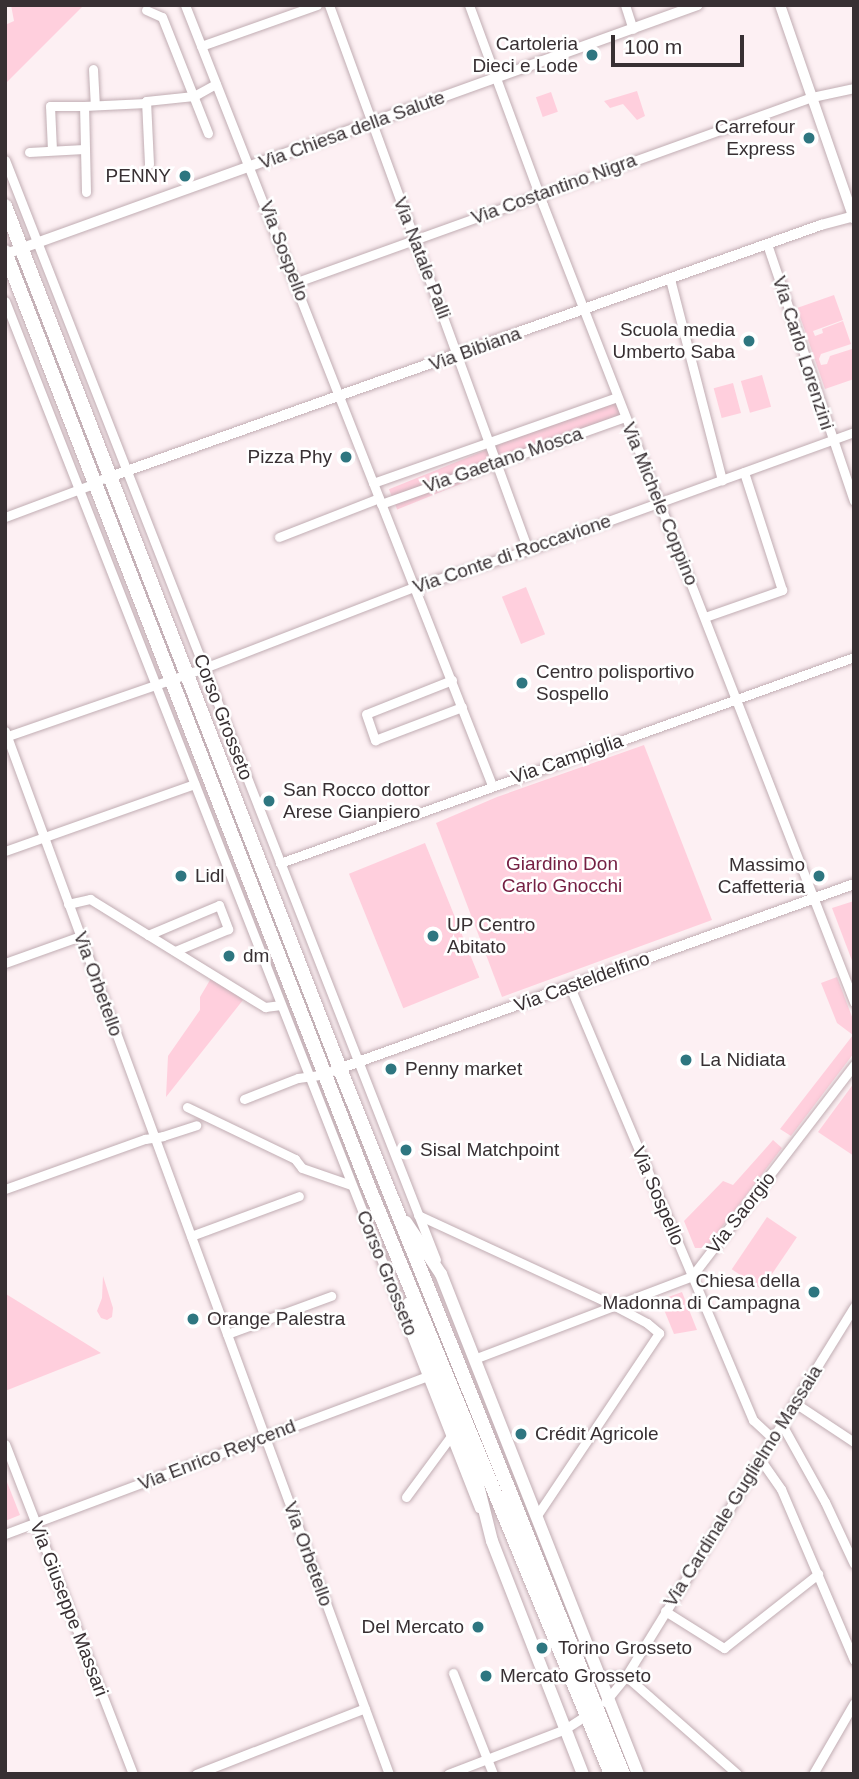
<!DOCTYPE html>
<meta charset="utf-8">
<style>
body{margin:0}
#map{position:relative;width:859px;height:1779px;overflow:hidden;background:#fdf0f3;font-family:Helvetica,sans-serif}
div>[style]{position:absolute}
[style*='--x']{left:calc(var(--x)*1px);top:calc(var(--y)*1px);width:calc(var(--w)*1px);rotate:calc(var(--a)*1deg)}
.green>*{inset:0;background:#ffcfdd;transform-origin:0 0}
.roads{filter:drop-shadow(0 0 2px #c1adb3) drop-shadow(0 0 2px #c1adb3)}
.minor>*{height:9px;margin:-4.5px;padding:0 4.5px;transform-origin:4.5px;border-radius:4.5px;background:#fff}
.tertiary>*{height:10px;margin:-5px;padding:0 5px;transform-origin:5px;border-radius:5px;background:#fff}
.secondary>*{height:12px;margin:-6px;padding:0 6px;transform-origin:6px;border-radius:6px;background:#fff}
.primary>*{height:14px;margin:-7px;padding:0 7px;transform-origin:7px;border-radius:7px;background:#fff}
.dots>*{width:19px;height:19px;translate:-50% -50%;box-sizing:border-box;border:4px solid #fff;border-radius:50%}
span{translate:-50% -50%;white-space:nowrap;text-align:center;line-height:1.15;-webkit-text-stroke:5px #fff;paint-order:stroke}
.poi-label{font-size:19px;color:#383033}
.right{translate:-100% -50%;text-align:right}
.left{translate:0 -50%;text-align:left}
.street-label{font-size:19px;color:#383033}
.park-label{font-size:19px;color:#752044}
.frame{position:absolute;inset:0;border:7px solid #383033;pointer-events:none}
.scale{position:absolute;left:611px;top:35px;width:133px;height:32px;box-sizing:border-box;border:4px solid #383033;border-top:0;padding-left:9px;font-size:21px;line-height:24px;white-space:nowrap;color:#383033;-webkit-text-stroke:5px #fff;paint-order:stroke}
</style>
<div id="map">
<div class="green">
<div style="clip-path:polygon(11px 5px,84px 5px,5px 84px,5px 25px,14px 21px)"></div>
<div style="clip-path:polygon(637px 91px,645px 116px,637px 120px,623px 104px,610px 108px,604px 101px)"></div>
<div style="left:551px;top:92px;width:21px;height:16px;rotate:71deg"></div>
<div style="clip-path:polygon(834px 295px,843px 320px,813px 331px,815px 336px,823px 333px,822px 329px,843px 321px,851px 344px,821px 354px,819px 359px,821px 365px,827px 364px,830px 356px,852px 349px,854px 379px,825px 389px,797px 308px)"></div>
<div style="left:762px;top:375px;width:33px;height:22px;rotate:74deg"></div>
<div style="left:733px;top:383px;width:31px;height:20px;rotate:75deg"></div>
<div style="left:617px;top:397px;width:22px;height:246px;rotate:68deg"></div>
<div style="left:526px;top:587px;width:51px;height:26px;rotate:68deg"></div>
<div style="clip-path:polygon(644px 745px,712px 920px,502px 997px,436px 823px,497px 797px)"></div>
<div style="left:425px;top:843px;width:145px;height:82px;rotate:68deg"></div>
<div style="clip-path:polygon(854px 901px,854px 966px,832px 908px)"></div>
<div style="clip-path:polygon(213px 975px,243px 1000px,166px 1097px,168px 1056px,200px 1010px,200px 997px)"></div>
<div style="clip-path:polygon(837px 977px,854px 1022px,854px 1053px,791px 1136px,780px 1129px,853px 1035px,837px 1023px,821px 983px)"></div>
<div style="clip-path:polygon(854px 1083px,854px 1156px,818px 1132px)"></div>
<div style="clip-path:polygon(773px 1140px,782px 1148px,706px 1248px,695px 1248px,684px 1221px,723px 1181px,733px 1185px)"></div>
<div style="left:767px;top:1217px;width:36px;height:63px;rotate:34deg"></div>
<div style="clip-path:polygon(103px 1276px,113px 1308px,112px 1317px,107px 1320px,101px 1318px,97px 1311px,102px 1298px)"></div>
<div style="clip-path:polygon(682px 1292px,697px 1330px,674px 1334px,660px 1300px)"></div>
<div style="clip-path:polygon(5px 1294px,6px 1294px,101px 1353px,5px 1391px)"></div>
<div style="clip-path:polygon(5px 1477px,20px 1515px,5px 1521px)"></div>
</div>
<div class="roads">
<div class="minor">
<div style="--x:185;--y:5;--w:838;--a:68.52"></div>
<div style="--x:329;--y:5;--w:580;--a:69.94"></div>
<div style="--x:469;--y:5;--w:213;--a:69.7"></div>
<div style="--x:543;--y:205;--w:856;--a:68.68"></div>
<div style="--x:625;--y:5;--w:25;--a:72"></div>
<div style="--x:146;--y:10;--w:17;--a:24"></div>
<div style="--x:162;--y:17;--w:125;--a:68.4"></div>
<div style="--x:201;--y:46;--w:123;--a:-19.5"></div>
<div style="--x:93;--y:69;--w:36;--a:87"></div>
<div style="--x:52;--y:150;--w:44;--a:-92.6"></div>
<div style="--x:50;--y:106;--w:34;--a:0"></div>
<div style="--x:29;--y:152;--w:55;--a:-3.1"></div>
<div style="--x:5;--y:160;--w:1181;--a:68.6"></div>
<div style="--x:149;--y:164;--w:63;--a:-92.7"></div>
<div style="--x:146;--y:101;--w:48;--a:-5.9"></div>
<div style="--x:194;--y:96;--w:25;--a:-29"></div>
<div style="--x:86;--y:192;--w:86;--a:-91.3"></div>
<div style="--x:84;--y:106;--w:62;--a:-2.8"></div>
<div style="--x:767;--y:244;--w:271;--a:71.3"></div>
<div style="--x:670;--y:279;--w:208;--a:75.5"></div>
<div style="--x:297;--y:282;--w:547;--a:-19.76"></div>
<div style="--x:812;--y:97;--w:43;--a:-12.1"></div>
<div style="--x:5;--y:301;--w:1297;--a:68.56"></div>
<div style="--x:373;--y:483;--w:259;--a:-19.4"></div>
<div style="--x:381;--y:504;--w:259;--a:-19.6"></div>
<div style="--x:5;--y:517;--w:97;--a:-20.5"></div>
<div style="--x:279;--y:537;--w:107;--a:-21.3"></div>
<div style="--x:705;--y:617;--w:82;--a:-19.3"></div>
<div style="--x:782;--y:590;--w:124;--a:-107.9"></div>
<div style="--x:452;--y:680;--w:92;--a:158.4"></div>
<div style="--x:366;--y:714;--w:28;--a:71"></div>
<div style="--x:375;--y:740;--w:93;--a:-20.8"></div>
<div style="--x:5;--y:731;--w:1111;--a:69.79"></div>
<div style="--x:5;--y:737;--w:211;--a:-19.1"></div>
<div style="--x:204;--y:668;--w:228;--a:-21.1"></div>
<div style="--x:417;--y:586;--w:117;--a:-18"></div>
<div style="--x:528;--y:550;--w:347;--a:-19.9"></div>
<div style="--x:5;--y:851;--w:201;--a:-19.5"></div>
<div style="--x:280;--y:863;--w:610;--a:-19.74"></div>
<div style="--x:68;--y:904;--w:23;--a:-13"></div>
<div style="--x:90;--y:899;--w:206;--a:31.7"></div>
<div style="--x:265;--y:1007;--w:16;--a:-7"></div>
<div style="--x:148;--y:935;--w:77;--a:-22.9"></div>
<div style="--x:219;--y:905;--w:26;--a:69"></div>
<div style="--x:228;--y:929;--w:57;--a:157.5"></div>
<div style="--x:5;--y:963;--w:81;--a:-19.6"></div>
<div style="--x:570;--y:987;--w:470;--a:67.1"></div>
<div style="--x:753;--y:1420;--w:26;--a:43"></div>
<div style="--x:244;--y:1099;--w:58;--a:-21.3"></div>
<div style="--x:298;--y:1078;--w:29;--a:-8"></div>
<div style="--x:187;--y:1107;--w:120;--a:25.7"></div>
<div style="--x:295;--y:1159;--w:11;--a:52"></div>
<div style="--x:302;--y:1168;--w:52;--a:19.1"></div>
<div style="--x:5;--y:1189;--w:149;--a:-19.7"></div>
<div style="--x:145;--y:1139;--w:18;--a:-9"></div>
<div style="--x:163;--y:1136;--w:35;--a:-18"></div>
<div style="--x:418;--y:1215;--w:217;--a:24.8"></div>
<div style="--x:615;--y:1306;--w:36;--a:28"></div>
<div style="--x:647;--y:1323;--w:16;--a:40"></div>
<div style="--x:659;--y:1333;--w:221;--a:123.8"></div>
<div style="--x:191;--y:1236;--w:115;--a:-20.3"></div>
<div style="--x:227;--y:1334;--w:111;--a:-20.1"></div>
<div style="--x:474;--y:1359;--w:233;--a:-20.8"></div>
<div style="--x:692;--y:1276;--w:266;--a:-52.5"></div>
<div style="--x:795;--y:1403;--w:71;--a:33.5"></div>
<div style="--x:781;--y:1423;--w:90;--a:60.9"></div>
<div style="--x:825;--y:1502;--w:68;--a:64.9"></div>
<div style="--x:5;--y:1444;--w:354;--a:68.8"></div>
<div style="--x:760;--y:1459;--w:37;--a:55"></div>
<div style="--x:781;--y:1489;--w:186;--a:66.9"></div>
<div style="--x:406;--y:1497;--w:76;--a:-53.6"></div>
<div style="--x:5;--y:1534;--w:452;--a:-20.5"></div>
<div style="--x:665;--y:1611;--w:70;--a:32.1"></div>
<div style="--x:724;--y:1648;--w:120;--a:-38.2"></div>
<div style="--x:453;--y:1673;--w:109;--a:68.4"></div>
<div style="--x:626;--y:1676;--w:148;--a:41.4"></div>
<div style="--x:600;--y:1677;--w:26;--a:-2"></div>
<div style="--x:605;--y:1702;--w:33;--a:-51"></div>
<div style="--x:626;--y:1676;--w:434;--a:-58.3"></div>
<div style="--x:196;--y:1774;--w:181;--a:-21.3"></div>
<div style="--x:448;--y:1774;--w:125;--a:-21"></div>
<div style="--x:565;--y:1729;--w:31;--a:-33"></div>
<div style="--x:813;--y:1774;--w:82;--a:-60"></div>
</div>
<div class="tertiary">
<div style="--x:780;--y:5;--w:226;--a:70.9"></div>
<div style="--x:6;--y:254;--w:735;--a:-19.79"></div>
<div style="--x:104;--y:479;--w:761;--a:-19.51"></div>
<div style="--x:821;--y:225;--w:34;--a:-15"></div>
<div style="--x:333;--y:1071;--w:554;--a:-19.74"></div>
</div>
<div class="secondary">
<div style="--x:406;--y:1222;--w:63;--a:56.1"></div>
<div style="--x:441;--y:1274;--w:537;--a:68.5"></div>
<div style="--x:409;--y:1303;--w:186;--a:68.9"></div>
<div style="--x:476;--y:1477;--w:66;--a:76"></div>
<div style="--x:492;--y:1541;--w:250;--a:68.7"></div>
</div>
<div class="primary">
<div style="--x:5;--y:206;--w:926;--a:68.78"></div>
<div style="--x:340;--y:1069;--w:760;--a:68.13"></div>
<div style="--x:5;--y:252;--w:999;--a:68.75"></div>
<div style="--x:367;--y:1183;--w:639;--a:67.57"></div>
</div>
</div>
<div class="dots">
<div style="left:592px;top:55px;background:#2e7680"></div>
<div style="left:809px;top:138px;background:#2e7680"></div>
<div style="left:185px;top:176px;background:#2e7680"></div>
<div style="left:749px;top:341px;background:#2e7680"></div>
<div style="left:346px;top:457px;background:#2e7680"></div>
<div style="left:522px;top:683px;background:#2e7680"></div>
<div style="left:269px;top:801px;background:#2e7680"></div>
<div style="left:181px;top:876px;background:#2e7680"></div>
<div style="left:819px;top:876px;background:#2e7680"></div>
<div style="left:433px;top:936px;background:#2e7680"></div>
<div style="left:229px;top:956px;background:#2e7680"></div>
<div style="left:686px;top:1060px;background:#2e7680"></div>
<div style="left:391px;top:1069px;background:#2e7680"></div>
<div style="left:406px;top:1150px;background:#2e7680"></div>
<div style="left:814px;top:1292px;background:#2e7680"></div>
<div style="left:193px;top:1319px;background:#2e7680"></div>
<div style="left:521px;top:1434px;background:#2e7680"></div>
<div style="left:478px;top:1627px;background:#2e7680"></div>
<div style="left:542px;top:1648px;background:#2e7680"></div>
<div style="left:486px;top:1676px;background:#2e7680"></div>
</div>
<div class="poi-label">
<span class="right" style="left:578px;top:55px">Cartoleria<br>Dieci e Lode</span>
<span class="right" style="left:795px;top:138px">Carrefour<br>Express</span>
<span class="right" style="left:171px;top:176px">PENNY</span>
<span class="right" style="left:735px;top:341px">Scuola media<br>Umberto Saba</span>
<span class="right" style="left:332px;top:457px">Pizza Phy</span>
<span class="left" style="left:536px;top:683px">Centro polisportivo<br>Sospello</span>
<span class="left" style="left:283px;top:801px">San Rocco dottor<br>Arese Gianpiero</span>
<span class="right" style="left:805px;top:876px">Massimo<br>Caffetteria</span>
<span class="left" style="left:195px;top:876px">Lidl</span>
<span class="left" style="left:447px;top:936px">UP Centro<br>Abitato</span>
<span class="left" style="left:243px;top:956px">dm</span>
<span class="left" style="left:700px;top:1060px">La Nidiata</span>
<span class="left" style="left:405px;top:1069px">Penny market</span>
<span class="left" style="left:420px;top:1150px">Sisal Matchpoint</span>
<span class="right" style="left:800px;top:1292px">Chiesa della<br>Madonna di Campagna</span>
<span class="left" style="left:207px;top:1319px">Orange Palestra</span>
<span class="left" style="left:535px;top:1434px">Crédit Agricole</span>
<span class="right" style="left:464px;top:1627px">Del Mercato</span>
<span class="left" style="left:558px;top:1648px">Torino Grosseto</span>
<span class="left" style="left:500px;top:1676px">Mercato Grosseto</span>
</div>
<div class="street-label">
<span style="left:352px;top:130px;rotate:-20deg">Via Chiesa della Salute</span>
<span style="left:554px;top:189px;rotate:-20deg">Via Costantino Nigra</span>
<span style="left:284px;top:251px;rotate:69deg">Via Sospello</span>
<span style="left:422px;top:258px;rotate:69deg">Via Natale Palli</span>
<span style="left:475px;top:349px;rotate:-20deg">Via Bibiana</span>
<span style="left:803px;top:353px;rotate:72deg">Via Carlo Lorenzini</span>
<span style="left:503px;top:460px;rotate:-19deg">Via Gaetano Mosca</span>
<span style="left:660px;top:504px;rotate:68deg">Via Michele Coppino</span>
<span style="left:512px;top:554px;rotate:-19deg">Via Conte di Roccavione</span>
<span style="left:223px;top:717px;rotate:69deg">Corso Grosseto</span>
<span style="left:567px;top:759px;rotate:-19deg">Via Campiglia</span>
<span style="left:582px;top:982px;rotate:-20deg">Via Casteldelfino</span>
<span style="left:98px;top:984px;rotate:70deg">Via Orbetello</span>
<span style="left:658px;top:1196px;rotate:67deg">Via Sospello</span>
<span style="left:741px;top:1213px;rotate:-52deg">Via Saorgio</span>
<span style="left:387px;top:1273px;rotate:68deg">Corso Grosseto</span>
<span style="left:217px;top:1455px;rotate:-21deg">Via Enrico Reycend</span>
<span style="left:743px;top:1486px;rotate:-58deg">Via Cardinale Guglielmo Massaia</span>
<span style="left:308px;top:1554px;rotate:70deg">Via Orbetello</span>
<span style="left:69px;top:1609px;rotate:69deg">Via Giuseppe Massari</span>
</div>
<div class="park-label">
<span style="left:562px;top:875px">Giardino Don<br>Carlo Gnocchi</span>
</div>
<div class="frame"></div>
<div class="scale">100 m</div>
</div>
